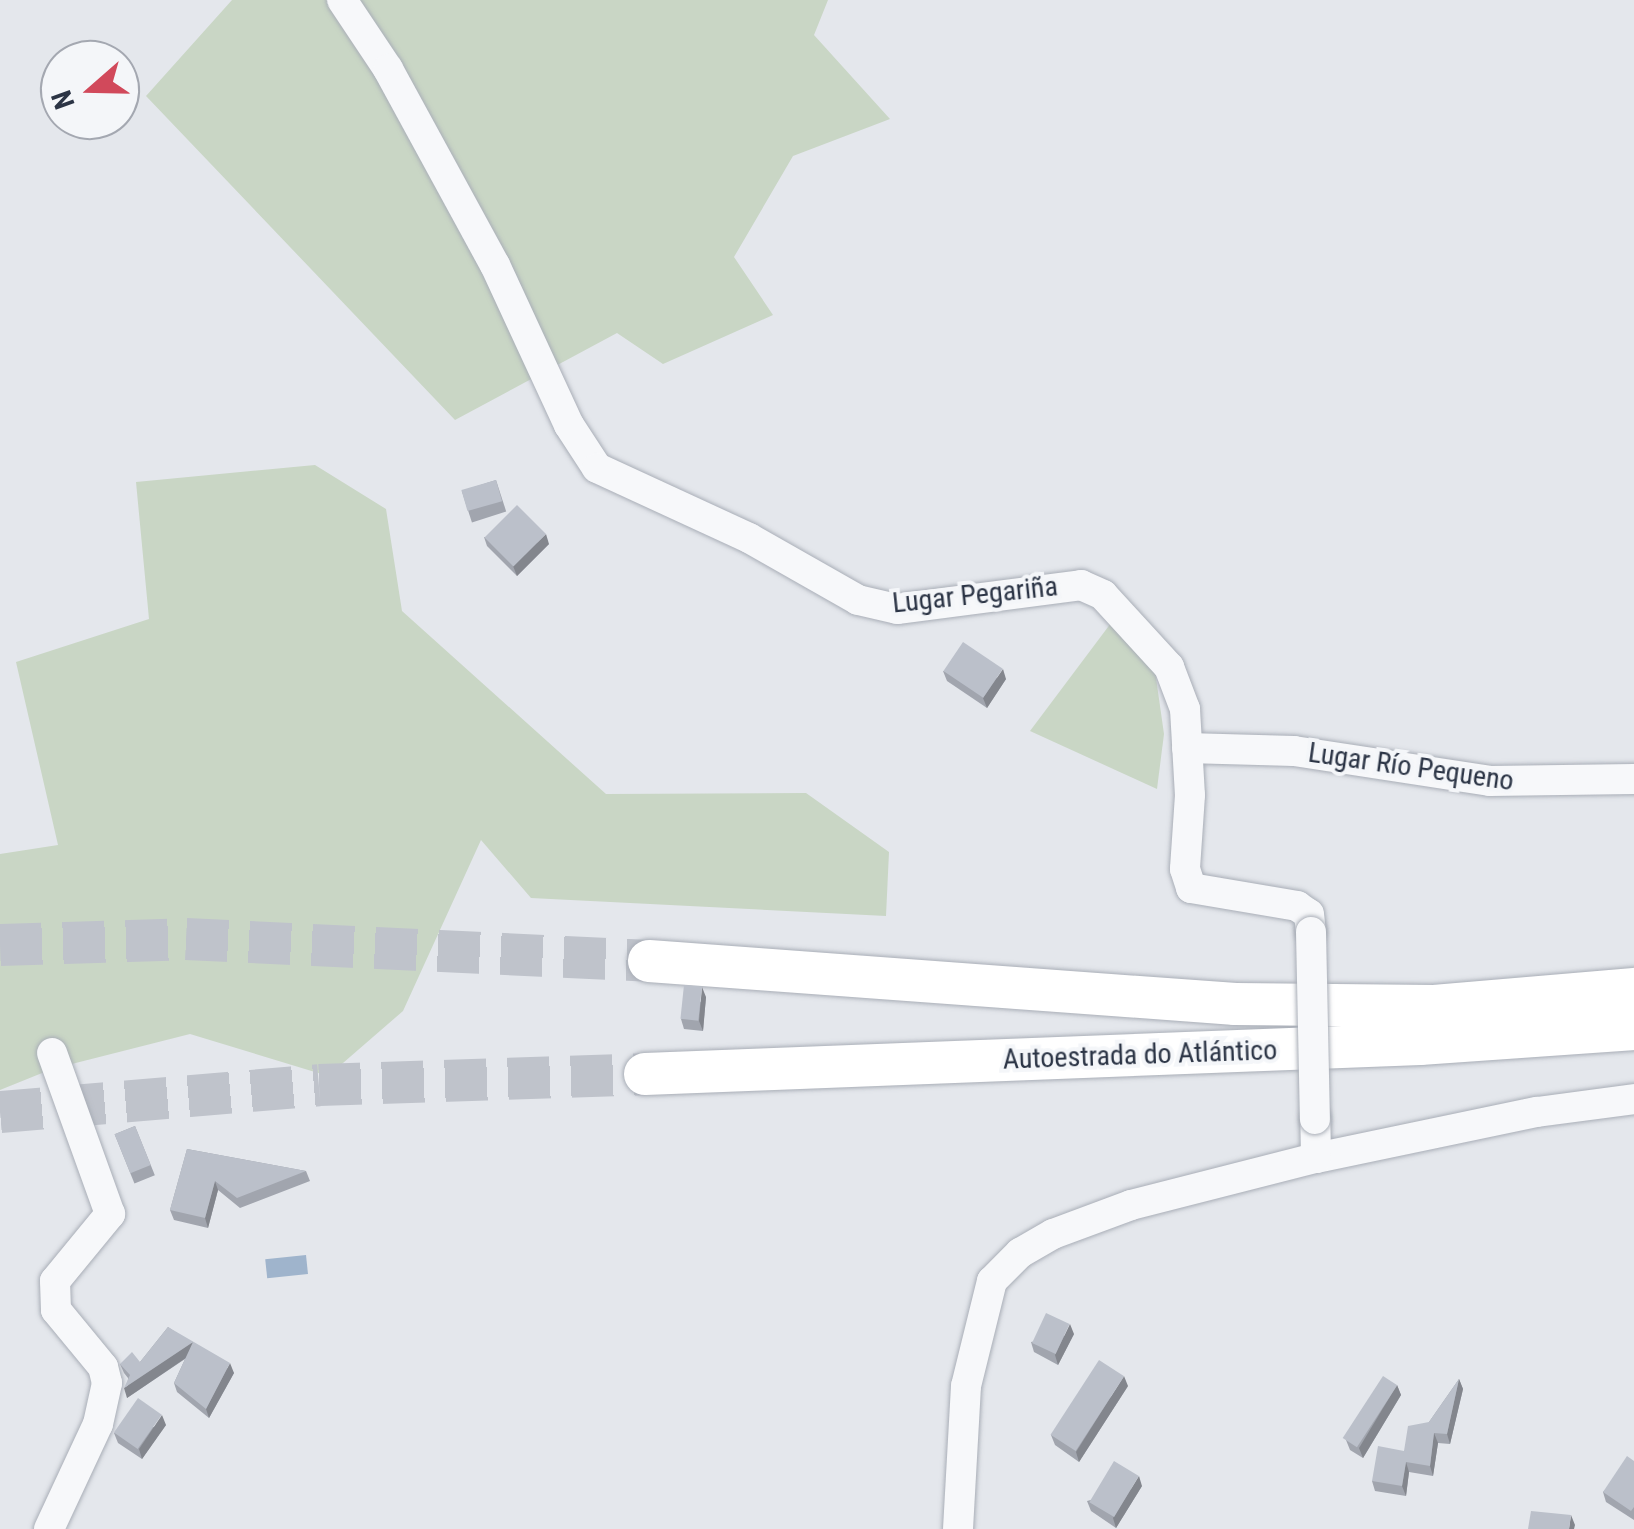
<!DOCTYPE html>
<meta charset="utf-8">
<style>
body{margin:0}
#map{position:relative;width:1634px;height:1529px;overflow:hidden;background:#e4e7ec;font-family:"Roboto Condensed",sans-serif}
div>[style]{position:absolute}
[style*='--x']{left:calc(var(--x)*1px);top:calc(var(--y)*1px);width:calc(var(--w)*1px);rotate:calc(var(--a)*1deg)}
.green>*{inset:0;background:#c9d6c5}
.water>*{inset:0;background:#9fb4cc;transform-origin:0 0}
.highway-tunnel>*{height:42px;margin-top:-21px;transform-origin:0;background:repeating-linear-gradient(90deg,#bfc3cb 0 42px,transparent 0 63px)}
.roads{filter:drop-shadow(0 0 2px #a9aeb7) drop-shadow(0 0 2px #a9aeb7)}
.minor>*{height:30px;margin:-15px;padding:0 15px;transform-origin:15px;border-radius:15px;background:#f7f8fa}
.highway>*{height:42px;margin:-21px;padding:0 21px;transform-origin:21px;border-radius:21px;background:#fff}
.bridges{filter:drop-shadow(0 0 2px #a9aeb7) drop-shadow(0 0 2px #a9aeb7)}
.minor-bridge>*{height:30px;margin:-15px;padding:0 15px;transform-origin:15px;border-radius:15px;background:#f7f8fa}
.wall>*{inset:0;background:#a1a5ae;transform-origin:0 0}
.shaded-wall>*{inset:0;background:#83868d}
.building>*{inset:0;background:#bbc0ca;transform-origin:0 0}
span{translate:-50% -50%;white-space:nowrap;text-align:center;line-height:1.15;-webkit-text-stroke:8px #f4f6f9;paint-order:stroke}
.street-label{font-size:28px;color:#2b3445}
.north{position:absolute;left:40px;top:40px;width:100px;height:100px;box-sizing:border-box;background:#f4f6f9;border:2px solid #a4a8b1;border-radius:50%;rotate:250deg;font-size:28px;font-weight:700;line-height:40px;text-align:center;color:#2b3445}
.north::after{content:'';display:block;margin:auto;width:35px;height:45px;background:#d1495b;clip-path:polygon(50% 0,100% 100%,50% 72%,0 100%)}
</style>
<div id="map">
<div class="green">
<div style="clip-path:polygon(232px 0,828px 0,814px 35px,890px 119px,793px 156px,734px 257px,773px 315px,663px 364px,617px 333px,455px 420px,146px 96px)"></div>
<div style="clip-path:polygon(315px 465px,386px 509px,402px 611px,606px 794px,806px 793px,889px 852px,886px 916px,531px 898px,481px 840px,403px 1011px,328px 1076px,190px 1034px,52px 1069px,0 1090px,0 854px,58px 845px,16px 662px,149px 619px,136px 482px)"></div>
<div style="clip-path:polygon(1111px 623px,1155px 671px,1164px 734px,1157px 789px,1030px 731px)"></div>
</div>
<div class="water">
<div style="left:306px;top:1255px;width:19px;height:41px;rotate:84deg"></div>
</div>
<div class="highway-tunnel">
<div style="--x:0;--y:945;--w:186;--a:-1.8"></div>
<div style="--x:186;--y:939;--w:464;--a:2.7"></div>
<div style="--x:0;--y:1112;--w:320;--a:-4.8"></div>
<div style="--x:319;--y:1085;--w:326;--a:-1.9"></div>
</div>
<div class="roads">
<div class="minor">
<div style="--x:342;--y:0;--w:83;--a:56.3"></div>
<div style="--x:388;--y:69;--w:223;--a:61.4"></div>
<div style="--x:495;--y:265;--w:176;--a:65.2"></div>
<div style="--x:569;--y:425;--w:51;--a:56.9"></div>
<div style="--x:597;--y:468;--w:167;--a:24.7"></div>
<div style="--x:749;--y:538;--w:125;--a:29.6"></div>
<div style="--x:858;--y:600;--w:40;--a:13"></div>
<div style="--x:897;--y:609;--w:186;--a:-7.4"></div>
<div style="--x:1081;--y:585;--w:24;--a:24"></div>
<div style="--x:1103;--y:595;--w:98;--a:47.5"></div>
<div style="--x:1169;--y:667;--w:45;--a:69.1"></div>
<div style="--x:1185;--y:709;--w:86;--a:86.7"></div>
<div style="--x:1190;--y:795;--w:74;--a:93.9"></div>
<div style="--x:1185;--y:869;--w:20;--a:72"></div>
<div style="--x:1191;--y:888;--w:108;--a:9.6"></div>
<div style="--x:1297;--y:906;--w:14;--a:34"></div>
<div style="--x:1309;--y:914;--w:18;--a:84"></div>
<div style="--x:1187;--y:748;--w:107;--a:1.6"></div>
<div style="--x:1294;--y:751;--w:198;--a:8.7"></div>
<div style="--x:1490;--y:781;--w:144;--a:-0.8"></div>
<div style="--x:1316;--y:1158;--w:226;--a:-11.8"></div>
<div style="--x:1537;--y:1112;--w:98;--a:-7.6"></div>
<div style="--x:49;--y:1529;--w:116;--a:-65"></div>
<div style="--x:98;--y:1424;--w:42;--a:-77.6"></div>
<div style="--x:107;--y:1383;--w:16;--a:-104"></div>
<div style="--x:103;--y:1367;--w:74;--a:-129.5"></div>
<div style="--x:56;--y:1310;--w:29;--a:-92"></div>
<div style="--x:55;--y:1281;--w:87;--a:-50.6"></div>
<div style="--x:110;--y:1214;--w:171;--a:-109.8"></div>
<div style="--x:958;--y:1529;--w:143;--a:-86.8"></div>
<div style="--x:966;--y:1386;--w:108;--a:-76.1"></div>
<div style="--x:992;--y:1281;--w:40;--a:-45"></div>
<div style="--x:1020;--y:1253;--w:38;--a:-30"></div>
<div style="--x:1053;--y:1234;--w:83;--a:-20.4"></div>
<div style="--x:1131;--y:1205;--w:191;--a:-14.3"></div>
<div style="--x:1316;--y:1158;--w:39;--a:-91"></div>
</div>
<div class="highway">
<div style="--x:649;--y:961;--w:588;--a:4.2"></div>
<div style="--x:1235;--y:1004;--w:199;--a:0.6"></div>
<div style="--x:1434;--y:1006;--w:201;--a:-4.9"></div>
<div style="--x:645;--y:1074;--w:776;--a:-2.22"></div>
<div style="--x:1420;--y:1044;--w:215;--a:-4"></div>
</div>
</div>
<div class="bridges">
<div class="minor-bridge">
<div style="--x:1311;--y:932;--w:187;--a:88.8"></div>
</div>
</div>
<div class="wall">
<div style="left:496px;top:480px;width:33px;height:36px;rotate:72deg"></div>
<div style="clip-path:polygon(484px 537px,549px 544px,517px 576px,487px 546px)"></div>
<div style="clip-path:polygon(943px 671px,1006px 679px,987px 708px,947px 681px)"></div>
<div style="clip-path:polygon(706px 997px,703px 1031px,684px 1029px,681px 1019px)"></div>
<div style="left:135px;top:1126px;width:53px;height:22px;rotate:68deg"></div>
<div style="clip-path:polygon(187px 1149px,306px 1171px,310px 1181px,240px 1208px,218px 1190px,208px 1228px,174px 1220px,170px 1210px)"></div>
<div style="clip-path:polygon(168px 1327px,234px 1373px,209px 1418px,177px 1392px,174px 1383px,185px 1359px,127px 1398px,128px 1378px,124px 1373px,120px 1364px,140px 1362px)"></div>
<div style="clip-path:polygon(1074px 1334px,1058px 1365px,1034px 1352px,1031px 1342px)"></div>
<div style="clip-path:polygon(1459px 1379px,1463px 1389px,1450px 1444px,1438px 1443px,1433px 1476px,1409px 1472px,1406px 1496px,1375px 1491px,1372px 1481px,1404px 1451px,1429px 1422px)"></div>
<div style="clip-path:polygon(1397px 1385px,1401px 1395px,1363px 1458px,1350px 1450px,1346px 1440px)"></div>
<div style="clip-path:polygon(1128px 1386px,1079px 1462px,1055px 1445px,1051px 1435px)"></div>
<div style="clip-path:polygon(166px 1425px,142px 1459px,118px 1443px,114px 1433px)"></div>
<div style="clip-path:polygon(1634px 1461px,1634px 1520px,1606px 1502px,1603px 1492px)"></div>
<div style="clip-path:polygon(1142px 1486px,1116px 1528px,1091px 1511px,1087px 1501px)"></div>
</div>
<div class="shaded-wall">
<div style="clip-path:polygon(546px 534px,549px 544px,517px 576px,513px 566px)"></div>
<div style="clip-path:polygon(1003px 669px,1006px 679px,987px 708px,983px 698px)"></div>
<div style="clip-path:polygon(702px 987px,706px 997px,703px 1031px,699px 1021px)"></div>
<div style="clip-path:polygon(215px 1181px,218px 1190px,208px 1228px,205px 1218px)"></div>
<div style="clip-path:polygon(1070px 1324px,1074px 1334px,1058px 1365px,1055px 1355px)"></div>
<div style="clip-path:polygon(193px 1342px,196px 1351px,127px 1398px,124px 1388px)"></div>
<div style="clip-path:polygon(230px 1363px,234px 1373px,209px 1418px,206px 1409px)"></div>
<div style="clip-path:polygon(1124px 1376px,1128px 1386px,1079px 1462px,1076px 1452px)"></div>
<div style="clip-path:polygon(1459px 1379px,1463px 1389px,1450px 1444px,1447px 1434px)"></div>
<div style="clip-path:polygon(1397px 1385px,1401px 1395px,1363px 1458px,1359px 1448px)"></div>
<div style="clip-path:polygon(162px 1415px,166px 1425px,142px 1459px,139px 1449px)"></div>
<div style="clip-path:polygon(1434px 1433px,1438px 1443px,1433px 1476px,1430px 1466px)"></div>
<div style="clip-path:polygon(1406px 1462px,1409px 1472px,1406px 1496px,1402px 1486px)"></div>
<div style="clip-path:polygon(1139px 1476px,1142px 1486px,1116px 1528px,1113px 1518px)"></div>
<div style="clip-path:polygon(1571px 1515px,1575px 1525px,1574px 1529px,1569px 1529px)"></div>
</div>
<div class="building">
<div style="left:496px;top:480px;width:22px;height:36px;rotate:74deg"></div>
<div style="left:517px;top:505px;width:41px;height:46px;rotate:45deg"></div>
<div style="left:963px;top:642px;width:48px;height:35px;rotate:34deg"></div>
<div style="left:684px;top:985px;width:18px;height:34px;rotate:6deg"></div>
<div style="left:135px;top:1126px;width:42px;height:22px;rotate:68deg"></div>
<div style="clip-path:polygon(187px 1149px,306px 1171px,237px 1198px,215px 1181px,205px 1218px,170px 1210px)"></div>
<div style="left:1046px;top:1313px;width:26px;height:33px;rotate:25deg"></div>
<div style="clip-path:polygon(168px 1327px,230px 1363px,206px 1409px,174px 1383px,193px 1342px,124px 1388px,130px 1375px,120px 1364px,132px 1352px,140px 1362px)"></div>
<div style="left:1099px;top:1360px;width:30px;height:89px;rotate:33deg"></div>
<div style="left:1383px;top:1376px;width:17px;height:74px;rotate:33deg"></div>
<div style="clip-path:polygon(1459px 1379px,1447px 1434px,1434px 1433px,1430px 1466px,1406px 1462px,1402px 1486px,1372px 1481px,1378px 1446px,1404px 1451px,1408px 1426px,1429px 1422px)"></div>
<div style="left:138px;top:1398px;width:29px;height:42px;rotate:35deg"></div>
<div style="clip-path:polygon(1627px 1456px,1634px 1461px,1634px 1507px,1631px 1511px,1603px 1492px)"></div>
<div style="left:1114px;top:1461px;width:29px;height:48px;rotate:31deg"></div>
<div style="clip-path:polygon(1531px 1511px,1571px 1515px,1569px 1529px,1528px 1529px)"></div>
</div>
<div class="street-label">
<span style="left:975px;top:595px;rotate:-6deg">Lugar Pegariña</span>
<span style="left:1411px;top:767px;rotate:8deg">Lugar Río Pequeno</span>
<span style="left:1140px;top:1055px;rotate:-2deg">Autoestrada do Atlántico</span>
</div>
<div class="north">N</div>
</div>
